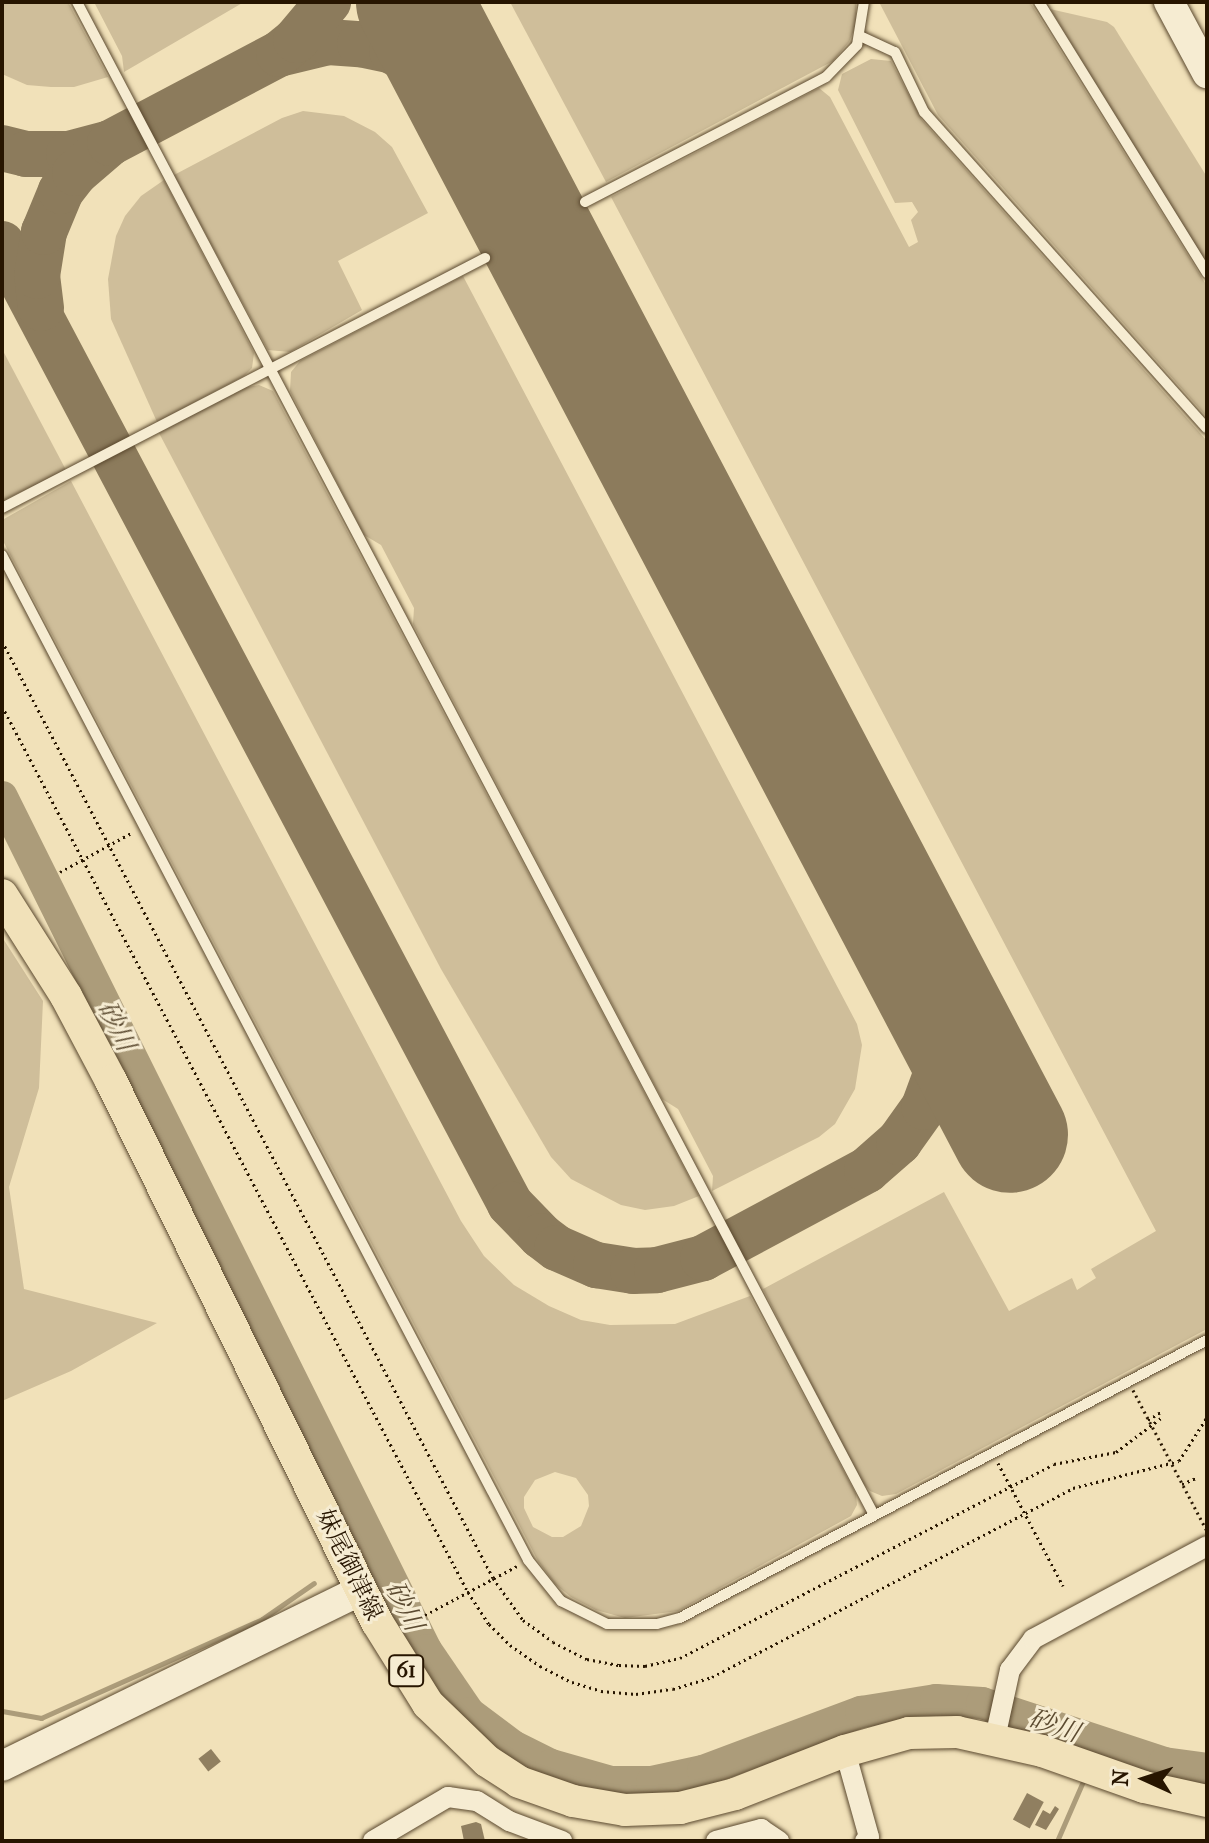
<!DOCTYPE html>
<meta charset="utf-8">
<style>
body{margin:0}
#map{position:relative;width:1209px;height:1843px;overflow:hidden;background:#f1e1b9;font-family:"IM FELL French Canon","Noto Serif JP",serif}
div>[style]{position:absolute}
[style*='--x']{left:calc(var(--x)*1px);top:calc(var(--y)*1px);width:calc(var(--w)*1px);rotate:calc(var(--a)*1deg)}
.green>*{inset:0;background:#cfbe9a}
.stream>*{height:5px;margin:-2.5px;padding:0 2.5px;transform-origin:2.5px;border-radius:2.5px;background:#ac9c7a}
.river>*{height:32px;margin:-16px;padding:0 16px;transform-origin:16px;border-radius:16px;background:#ac9c7a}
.taxiway>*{height:46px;margin:-23px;padding:0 23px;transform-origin:23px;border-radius:23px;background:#8c7b5c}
.runway>*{height:116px;margin:-58px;padding:0 58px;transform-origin:58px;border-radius:58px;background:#8c7b5c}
.building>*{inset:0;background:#907f60;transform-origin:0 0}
.path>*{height:3px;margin-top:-1.5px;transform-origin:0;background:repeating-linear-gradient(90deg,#271500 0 2px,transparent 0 6px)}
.roads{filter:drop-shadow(0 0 2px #5a482e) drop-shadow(0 0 2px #5a482e)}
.lane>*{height:10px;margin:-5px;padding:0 5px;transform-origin:5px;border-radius:5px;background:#f6ecd2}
.street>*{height:20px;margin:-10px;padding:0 10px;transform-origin:10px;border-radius:10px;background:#f6ecd2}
.secondary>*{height:30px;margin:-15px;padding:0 15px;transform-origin:15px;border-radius:15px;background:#f6ecd2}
.primary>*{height:32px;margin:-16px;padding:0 16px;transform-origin:16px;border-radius:16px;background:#f1e1b9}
.path-bridge>*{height:3px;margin-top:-1.5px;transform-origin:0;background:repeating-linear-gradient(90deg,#271500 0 2px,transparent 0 6px)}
span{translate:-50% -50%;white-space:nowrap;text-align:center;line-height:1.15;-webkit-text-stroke:6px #f6ecd2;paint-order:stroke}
.shield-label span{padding:2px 6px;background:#f6ecd2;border:2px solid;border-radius:6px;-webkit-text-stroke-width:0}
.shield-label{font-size:22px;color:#271500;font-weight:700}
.street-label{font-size:24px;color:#271500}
.water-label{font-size:26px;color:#5c4b31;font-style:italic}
.frame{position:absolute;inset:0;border:4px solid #271500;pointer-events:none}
.north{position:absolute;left:1105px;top:1739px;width:80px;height:80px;-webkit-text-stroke:6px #f6ecd2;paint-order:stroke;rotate:273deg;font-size:22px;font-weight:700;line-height:32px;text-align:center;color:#271500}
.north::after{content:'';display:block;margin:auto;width:28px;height:36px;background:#271500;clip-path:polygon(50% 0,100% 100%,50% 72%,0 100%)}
</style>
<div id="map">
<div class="green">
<div style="clip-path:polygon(2px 2px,68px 2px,108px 77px,74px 87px,51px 87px,27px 85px,2px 74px)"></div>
<div style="clip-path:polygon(94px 2px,244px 2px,124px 72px,122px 56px)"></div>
<div style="clip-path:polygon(510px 2px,856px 2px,856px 25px,849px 42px,833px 61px,606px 182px)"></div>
<div style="clip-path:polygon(879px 2px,1030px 2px,1207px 286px,1207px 417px,938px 115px)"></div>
<div style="clip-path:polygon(1050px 9px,1107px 22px,1114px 27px,1207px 177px,1207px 264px)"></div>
<div style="clip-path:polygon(871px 59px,891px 61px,922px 120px,1207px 441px,1207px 1329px,896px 1494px,882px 1496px,870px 1491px,860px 1480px,763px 1289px,944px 1192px,1009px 1311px,1072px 1278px,1077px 1290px,1096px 1278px,1091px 1269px,1156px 1231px,611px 197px,819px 88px,830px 97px,909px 247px,918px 242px,911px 220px,918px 212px,912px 202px,895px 203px,838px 90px,842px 74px)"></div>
<div style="clip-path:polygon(303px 111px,344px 116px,375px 132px,392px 147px,428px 213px,338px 261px,362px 310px,290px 352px,268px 350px,174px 175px,282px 118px)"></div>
<div style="clip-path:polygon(164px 180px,254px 353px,252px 368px,244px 376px,157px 422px,111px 319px,108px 279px,116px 236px,125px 216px,141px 196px)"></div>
<div style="clip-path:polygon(463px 276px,857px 1024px,862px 1045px,855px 1089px,835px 1124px,819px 1137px,712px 1191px,713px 1176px,678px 1109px,662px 1099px,413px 624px,414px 608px,381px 545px,364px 535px,290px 391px,291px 372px,300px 361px)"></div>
<div style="clip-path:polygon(2px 349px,66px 470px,2px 501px)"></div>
<div style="clip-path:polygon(259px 385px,273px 391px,699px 1196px,674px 1206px,645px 1210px,621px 1205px,571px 1179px,551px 1157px,441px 969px,159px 433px,242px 388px)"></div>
<div style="clip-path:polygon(evenodd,71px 481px,461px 1221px,484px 1256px,514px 1285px,549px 1306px,581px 1320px,610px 1325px,675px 1324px,750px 1296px,856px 1494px,857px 1505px,851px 1516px,678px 1611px,625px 1618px,596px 1610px,571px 1597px,555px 1584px,538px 1561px,3px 541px,4px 519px,71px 481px,555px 1472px,576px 1478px,588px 1495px,589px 1506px,581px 1526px,563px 1537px,552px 1537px,533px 1527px,524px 1508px,524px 1497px,535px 1480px,555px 1472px)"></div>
<div style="clip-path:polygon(2px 937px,43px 1001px,39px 1088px,9px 1187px,24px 1289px,157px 1323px,71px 1371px,2px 1401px)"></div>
</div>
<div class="stream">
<div style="--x:367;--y:1545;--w:6;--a:-39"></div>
<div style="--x:2;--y:1711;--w:40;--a:10"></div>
<div style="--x:41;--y:1718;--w:242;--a:-24.1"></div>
<div style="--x:262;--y:1619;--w:63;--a:-34.7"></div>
<div style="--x:1097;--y:1748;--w:7;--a:-63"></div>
<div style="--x:1057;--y:1841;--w:68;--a:-66.5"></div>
</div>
<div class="river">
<div style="--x:2;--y:797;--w:953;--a:63.57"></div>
<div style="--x:426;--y:1650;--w:76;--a:55.7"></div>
<div style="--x:469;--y:1713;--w:55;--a:36.9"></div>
<div style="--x:513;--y:1746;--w:42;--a:26.6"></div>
<div style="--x:551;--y:1765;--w:62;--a:15.8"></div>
<div style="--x:611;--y:1782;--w:41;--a:0"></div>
<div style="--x:652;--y:1782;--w:52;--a:-12.2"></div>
<div style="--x:703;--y:1771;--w:169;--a:-20.5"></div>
<div style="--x:861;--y:1712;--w:76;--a:-9.1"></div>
<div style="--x:936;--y:1700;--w:46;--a:3.7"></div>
<div style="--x:982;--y:1703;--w:192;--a:18.2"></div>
<div style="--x:1164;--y:1763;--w:43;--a:7.9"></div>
</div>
<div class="taxiway">
<div style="--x:279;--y:54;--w:50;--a:-13.8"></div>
<div style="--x:328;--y:42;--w:32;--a:4"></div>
<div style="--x:360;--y:44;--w:33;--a:12"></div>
<div style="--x:392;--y:51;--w:56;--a:29.7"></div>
<div style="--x:441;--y:79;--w:57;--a:49.9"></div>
<div style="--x:2;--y:148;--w:25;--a:14"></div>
<div style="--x:26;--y:154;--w:43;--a:0"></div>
<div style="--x:69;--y:154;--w:42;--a:-15"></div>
<div style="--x:2;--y:244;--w:1086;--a:62.11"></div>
<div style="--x:510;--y:1204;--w:45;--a:45.9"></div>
<div style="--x:541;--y:1236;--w:20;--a:37"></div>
<div style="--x:557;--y:1248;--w:43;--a:23.6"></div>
<div style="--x:596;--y:1265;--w:37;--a:9"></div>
<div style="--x:633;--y:1271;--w:24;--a:-2"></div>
<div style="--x:657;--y:1270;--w:48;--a:-14.6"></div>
<div style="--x:703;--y:1258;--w:186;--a:-28.2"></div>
<div style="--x:867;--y:1170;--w:43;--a:-41.2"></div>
<div style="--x:899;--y:1142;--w:43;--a:-54.5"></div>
<div style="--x:924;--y:1107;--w:40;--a:-69.8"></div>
<div style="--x:938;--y:1069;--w:38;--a:-81"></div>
<div style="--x:944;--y:1031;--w:24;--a:-95"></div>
<div style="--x:41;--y:308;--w:32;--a:-97"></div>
<div style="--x:37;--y:276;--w:45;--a:-81"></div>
<div style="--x:44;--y:232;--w:44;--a:-67.5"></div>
<div style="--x:61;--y:191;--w:23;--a:-52"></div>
<div style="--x:75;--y:173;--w:46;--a:-40.6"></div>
<div style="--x:110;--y:143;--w:191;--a:-27.8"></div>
<div style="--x:279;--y:54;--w:22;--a:-39"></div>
<div style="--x:296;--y:40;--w:50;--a:-49.9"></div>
</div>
<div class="runway">
<div style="--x:414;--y:2;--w:1280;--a:62.25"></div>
</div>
<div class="building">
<div style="left:211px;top:1749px;width:16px;height:16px;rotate:52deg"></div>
<div style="left:1027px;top:1793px;width:19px;height:30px;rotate:28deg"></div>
<div style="clip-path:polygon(1055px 1806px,1059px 1809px,1046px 1830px,1035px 1825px,1043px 1810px,1050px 1814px)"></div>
<div style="clip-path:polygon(476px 1822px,481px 1824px,485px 1841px,464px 1841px,461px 1826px)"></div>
</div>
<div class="path">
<div style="--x:2;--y:641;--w:1058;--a:62.34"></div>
<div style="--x:493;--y:1578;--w:52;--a:54.5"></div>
<div style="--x:523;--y:1620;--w:37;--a:36"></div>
<div style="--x:553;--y:1642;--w:38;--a:27"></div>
<div style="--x:587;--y:1659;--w:33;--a:11"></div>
<div style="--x:619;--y:1665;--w:26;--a:2"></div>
<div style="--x:645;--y:1666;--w:36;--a:-13"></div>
<div style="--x:680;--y:1658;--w:421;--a:-27.4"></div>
<div style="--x:1054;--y:1464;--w:63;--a:-11"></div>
<div style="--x:1116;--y:1452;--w:56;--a:-37.1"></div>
<div style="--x:2;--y:706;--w:1001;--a:62.26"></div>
<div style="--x:468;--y:1592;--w:38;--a:57"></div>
<div style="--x:489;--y:1624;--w:30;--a:45"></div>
<div style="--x:510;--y:1645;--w:37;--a:35"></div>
<div style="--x:540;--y:1666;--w:36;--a:27"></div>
<div style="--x:572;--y:1682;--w:30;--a:17"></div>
<div style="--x:601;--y:1691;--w:35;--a:5"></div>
<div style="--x:636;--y:1694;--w:37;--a:-8"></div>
<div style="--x:673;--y:1689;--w:41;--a:-17.1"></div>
<div style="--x:712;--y:1677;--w:407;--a:-27.6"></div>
<div style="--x:1073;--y:1488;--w:109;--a:-14.3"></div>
<div style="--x:1179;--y:1461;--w:52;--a:-57.5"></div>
<div style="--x:60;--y:872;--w:83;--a:-28.7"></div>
<div style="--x:1148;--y:1420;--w:15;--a:-32"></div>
<div style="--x:998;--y:1463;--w:139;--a:62.1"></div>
<div style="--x:1182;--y:1484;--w:15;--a:-23"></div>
<div style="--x:425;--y:1615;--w:104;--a:-28"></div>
</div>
<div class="roads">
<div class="lane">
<div style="--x:77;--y:2;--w:1710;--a:62.22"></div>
<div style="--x:1039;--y:2;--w:319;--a:58.2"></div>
<div style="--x:860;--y:36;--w:38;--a:25"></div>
<div style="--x:895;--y:52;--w:67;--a:64.2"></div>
<div style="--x:924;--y:112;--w:424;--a:48.2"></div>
<div style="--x:585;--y:202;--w:271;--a:-27.4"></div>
<div style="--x:826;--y:77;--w:45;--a:-45.9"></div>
<div style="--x:857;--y:45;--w:44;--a:-80.8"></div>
<div style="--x:2;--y:508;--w:544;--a:-27.37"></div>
<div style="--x:2;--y:555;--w:1134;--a:62.37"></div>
<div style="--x:528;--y:1560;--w:53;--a:51.2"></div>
<div style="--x:561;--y:1601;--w:51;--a:26.6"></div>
<div style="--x:607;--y:1624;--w:50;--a:0"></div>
<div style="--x:657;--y:1624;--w:24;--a:-15"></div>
<div style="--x:680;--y:1618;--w:596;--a:-27.81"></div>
</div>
<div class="street">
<div style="--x:995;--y:1738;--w:70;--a:-77.6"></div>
<div style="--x:1010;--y:1670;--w:39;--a:-53"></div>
<div style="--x:1033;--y:1639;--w:197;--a:-28.1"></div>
<div style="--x:845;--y:1751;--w:89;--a:74.4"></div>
<div style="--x:869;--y:1837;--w:6;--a:135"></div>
<div style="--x:373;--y:1841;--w:87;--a:-30.4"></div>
<div style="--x:448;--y:1797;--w:29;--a:8"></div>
<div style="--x:477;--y:1801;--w:38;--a:32"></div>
<div style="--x:509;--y:1821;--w:57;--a:20.7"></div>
<div style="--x:716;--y:1841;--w:47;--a:-14.9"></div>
<div style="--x:761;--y:1829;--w:22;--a:34"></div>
</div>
<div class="secondary">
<div style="--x:1169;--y:2;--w:81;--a:61.8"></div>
<div style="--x:2;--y:1766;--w:400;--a:-26.1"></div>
</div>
<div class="primary">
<div style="--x:2;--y:895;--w:120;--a:57.6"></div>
<div style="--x:66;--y:996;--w:96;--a:62.1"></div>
<div style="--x:111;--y:1081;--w:603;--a:63.82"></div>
<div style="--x:377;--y:1622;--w:97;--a:58.1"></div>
<div style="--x:428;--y:1704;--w:82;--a:44"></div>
<div style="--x:487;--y:1761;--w:38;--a:33"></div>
<div style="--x:519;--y:1782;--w:57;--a:19.4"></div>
<div style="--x:573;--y:1801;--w:53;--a:9.8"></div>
<div style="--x:625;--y:1810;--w:55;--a:-2.1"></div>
<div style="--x:680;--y:1808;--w:57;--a:-14.3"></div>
<div style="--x:735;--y:1794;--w:118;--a:-21.4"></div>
<div style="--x:845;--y:1751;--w:66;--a:-15.7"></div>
<div style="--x:909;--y:1733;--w:48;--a:-1.2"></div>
<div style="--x:957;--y:1732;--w:87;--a:12.6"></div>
<div style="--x:1042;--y:1751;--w:108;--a:19.4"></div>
<div style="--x:1144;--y:1787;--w:65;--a:12.5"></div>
</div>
</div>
<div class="path-bridge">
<div style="--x:1133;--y:1390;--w:159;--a:62.3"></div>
</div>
<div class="shield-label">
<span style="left:406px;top:1671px">61</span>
</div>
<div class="street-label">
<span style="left:349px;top:1565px;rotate:64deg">妹尾御津線</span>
</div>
<div class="water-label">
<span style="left:116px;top:1026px;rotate:64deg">砂川</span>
<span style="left:404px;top:1606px;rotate:64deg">砂川</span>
<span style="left:1054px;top:1726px;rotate:18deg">砂川</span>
</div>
<div class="frame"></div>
<div class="north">N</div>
</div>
